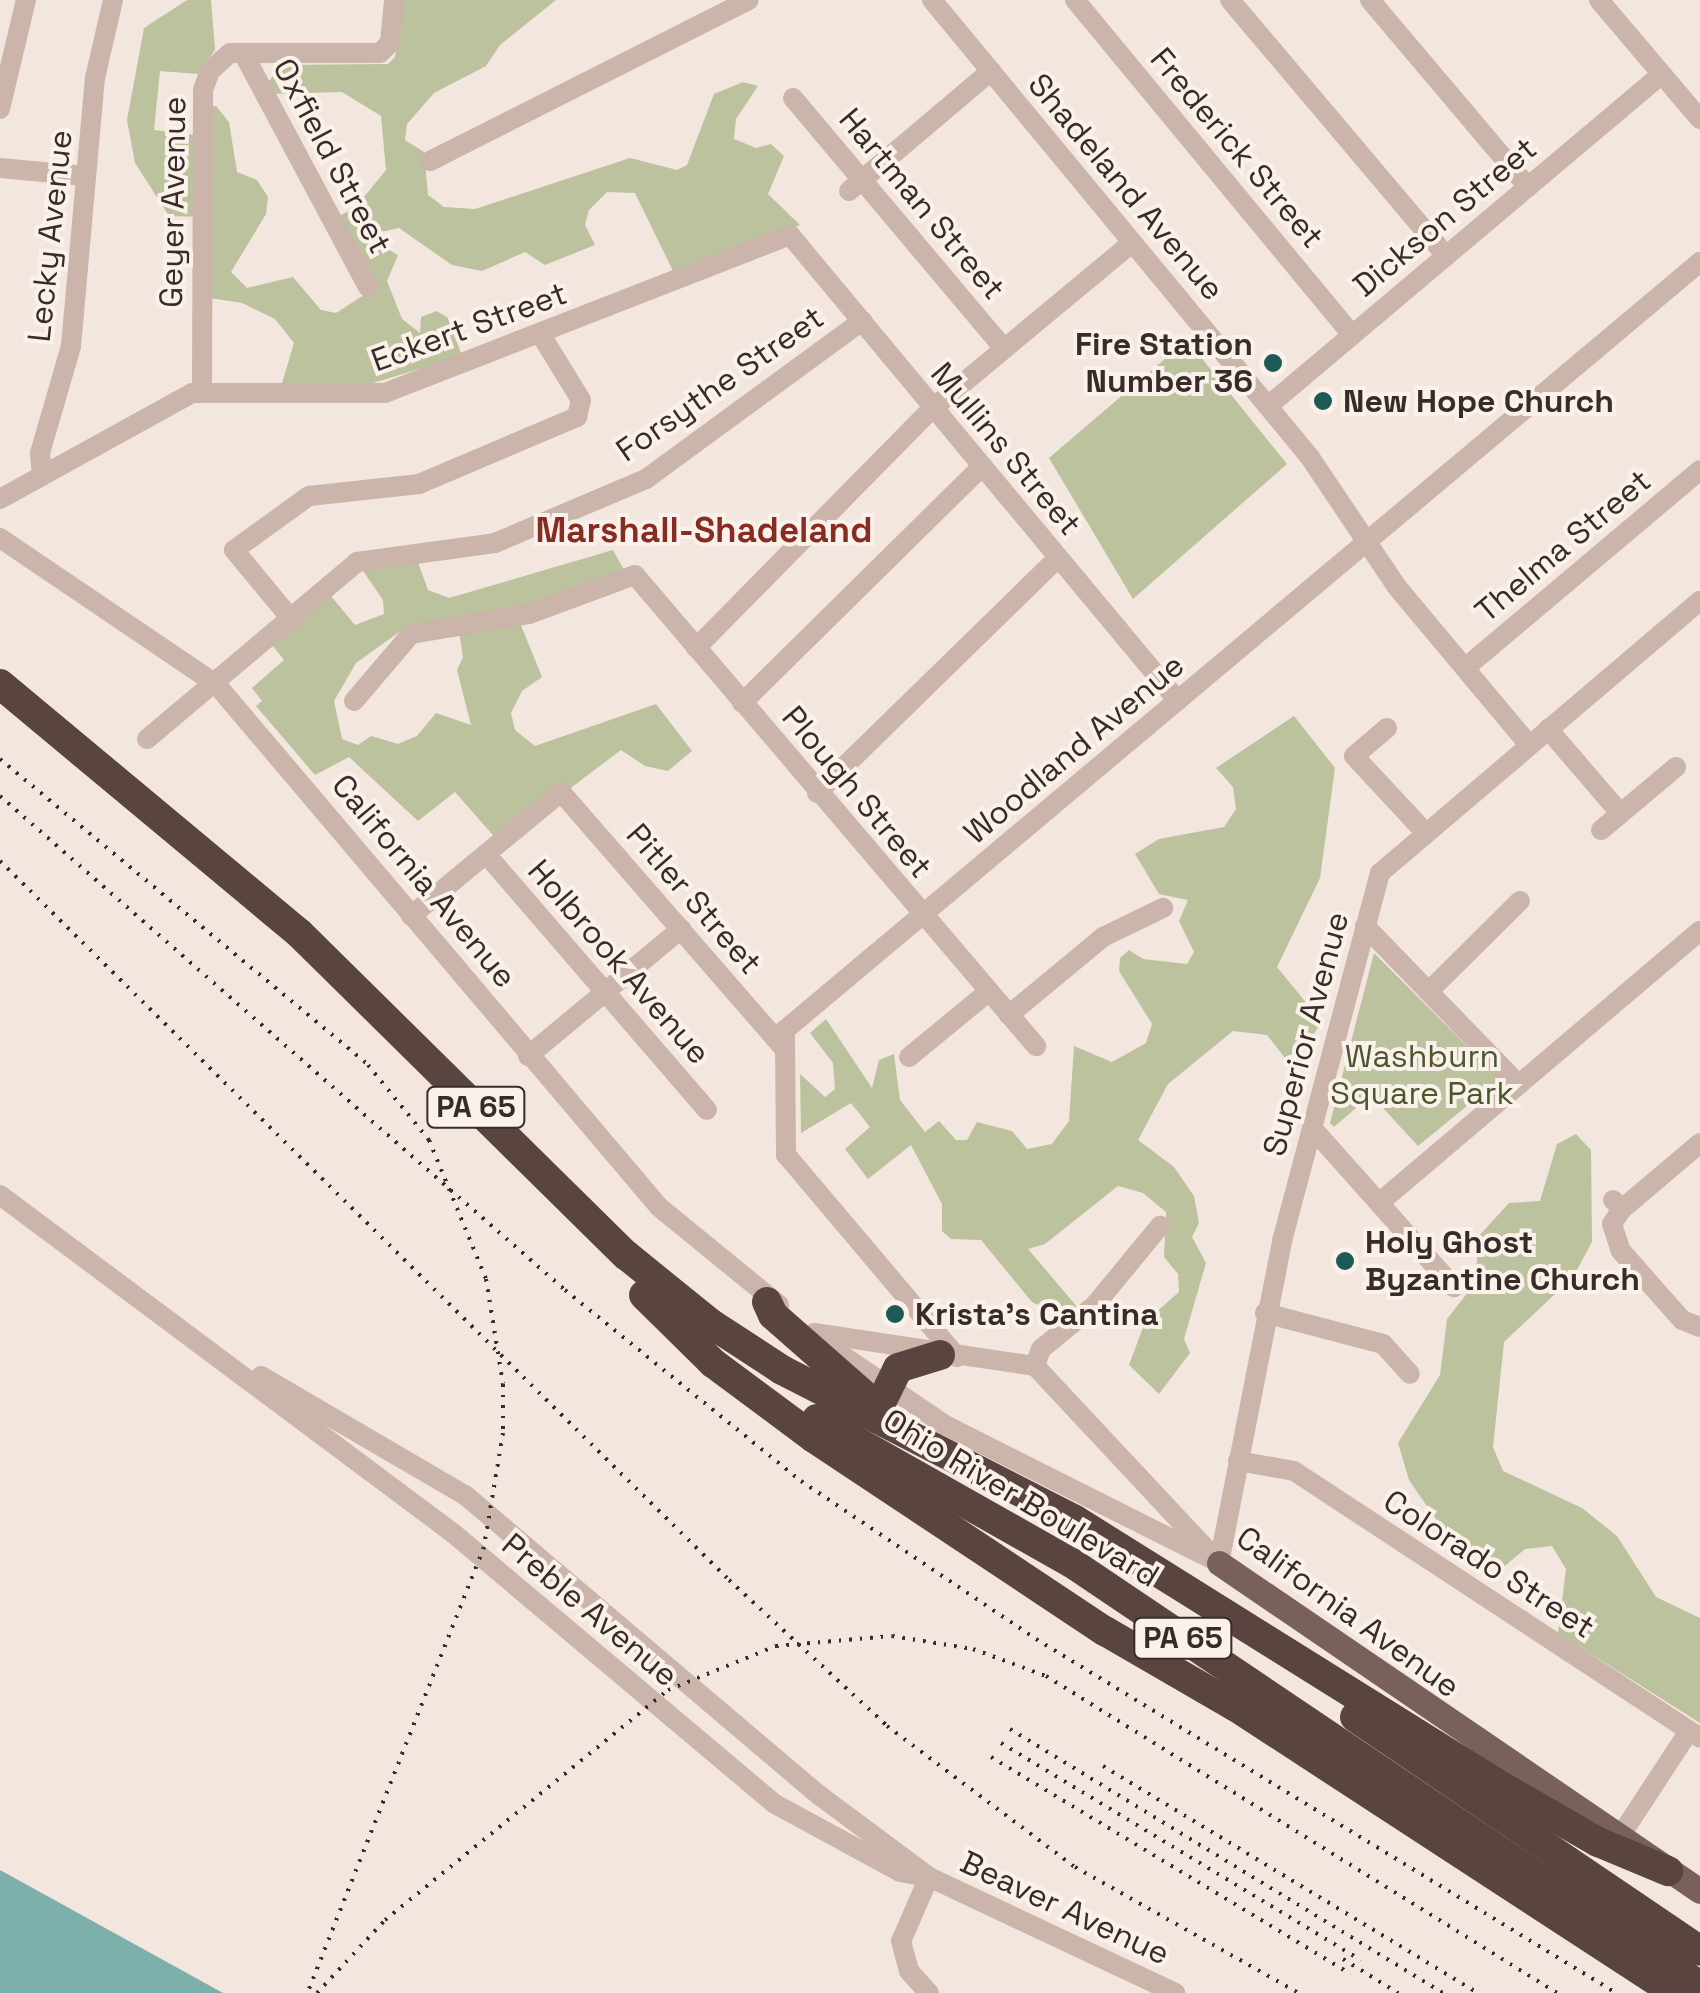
<!DOCTYPE html>
<meta charset="utf-8">
<style>
body{margin:0}
#map{position:relative;width:1700px;height:1993px;overflow:hidden;background:#f2e6de;font-family:"Space Grotesk",sans-serif}
div>[style]{position:absolute}
[style*='--x']{left:calc(var(--x)*1px);top:calc(var(--y)*1px);width:calc(var(--w)*1px);rotate:calc(var(--a)*1deg)}
.green>*{inset:0;background:#bbc29d}
.water>*{inset:0;background:#7db0aa}
.minor>*{height:20px;margin:-10px;padding:0 10px;transform-origin:10px;border-radius:10px;background:#cbb4a9}
.major>*{height:25px;margin:-12.5px;padding:0 12.5px;transform-origin:12.5px;border-radius:12.5px;background:#7a605a}
.highway>*{height:30px;margin:-15px;padding:0 15px;transform-origin:15px;border-radius:15px;background:#594440}
.rail>*{height:4px;margin-top:-2px;transform-origin:0;background:repeating-linear-gradient(90deg,#382c29 0 2.5px,transparent 0 10.5px)}
.dots>*{width:28px;height:28px;translate:-50% -50%;box-sizing:border-box;border:5px solid #faf1ea;border-radius:50%}
span{translate:-50% -50%;white-space:nowrap;text-align:center;line-height:1.15;-webkit-text-stroke:8px #faf1ea;paint-order:stroke}
.shield-label span{padding:2px 8px;background:#faf1ea;border:2px solid;border-radius:8px;-webkit-text-stroke-width:0}
.shield-label{font-size:30px;color:#382c29;font-weight:700}
.street-label{font-size:32px;color:#382c29}
.poi-label{font-size:32px;color:#382c29;font-weight:700}
.right{translate:-100% -50%;text-align:right}
.left{translate:0 -50%;text-align:left}
.park-label{font-size:32px;color:#4d562d}
.neighbourhood-label{font-size:35px;color:#872c22;font-weight:700}
</style>
<div id="map">
<div class="green">
<div style="clip-path:polygon(187px 0,211px 0,215px 50px,198px 74px,160px 71px,154px 130px,193px 135px,194px 109px,216px 106px,229px 122px,237px 172px,257px 180px,268px 197px,266px 214px,231px 272px,247px 288px,293px 277px,321px 310px,336px 313px,375px 288px,337px 217px,355px 208px,386px 170px,381px 116px,342px 92px,266px 94px,264px 88px,281px 65px,388px 64px,395px 57px,404px 0,556px 0,500px 45px,486px 66px,434px 93px,407px 124px,405px 140px,424px 152px,428px 195px,444px 207px,475px 209px,630px 158px,677px 170px,687px 165px,714px 94px,743px 82px,758px 86px,736px 119px,734px 139px,756px 148px,771px 144px,784px 156px,768px 194px,800px 225px,674px 273px,635px 193px,607px 192px,589px 210px,585px 225px,595px 245px,545px 265px,525px 252px,482px 271px,452px 265px,399px 228px,380px 232px,375px 242px,398px 255px,387px 281px,402px 319px,420px 333px,421px 317px,437px 311px,448px 318px,462px 356px,363px 386px,282px 383px,294px 343px,275px 319px,242px 303px,210px 298px,208px 217px,169px 216px,135px 163px,127px 120px,144px 28px)"></div>
<div style="clip-path:polygon(1187px 340px,1287px 464px,1133px 599px,1049px 458px)"></div>
<div style="clip-path:polygon(evenodd,613px 550px,624px 570px,516px 613px,542px 677px,522px 691px,511px 713px,515px 730px,535px 746px,656px 704px,692px 751px,668px 771px,645px 766px,621px 750px,499px 842px,455px 792px,418px 821px,349px 757px,315px 775px,256px 706px,262px 701px,252px 688px,284px 660px,268px 640px,326px 590px,355px 625px,384px 614px,383px 600px,357px 562px,415px 554px,428px 590px,449px 598px,613px 550px,457px 619px,463px 657px,457px 670px,471px 725px,436px 713px,417px 736px,398px 744px,371px 736px,358px 745px,342px 739px,334px 701px,356px 663px,402px 630px,457px 619px)"></div>
<div style="clip-path:polygon(1294px 716px,1335px 768px,1320px 878px,1277px 967px,1322px 1022px,1306px 1045px,1285px 1058px,1267px 1035px,1233px 1031px,1168px 1084px,1138px 1140px,1174px 1167px,1194px 1196px,1199px 1223px,1192px 1237px,1206px 1263px,1184px 1339px,1190px 1353px,1159px 1394px,1129px 1365px,1145px 1322px,1179px 1292px,1178px 1274px,1164px 1257px,1166px 1212px,1143px 1193px,1118px 1186px,1045px 1244px,1028px 1249px,1079px 1309px,1067px 1319px,1032px 1302px,981px 1240px,951px 1239px,942px 1231px,942px 1204px,911px 1145px,868px 1179px,845px 1149px,870px 1127px,851px 1103px,801px 1133px,800px 1074px,825px 1097px,835px 1089px,833px 1063px,810px 1033px,826px 1019px,872px 1088px,879px 1060px,894px 1054px,900px 1100px,925px 1132px,939px 1121px,956px 1140px,967px 1140px,977px 1122px,1012px 1131px,1027px 1149px,1052px 1144px,1069px 1121px,1074px 1046px,1112px 1062px,1146px 1043px,1152px 1024px,1119px 971px,1120px 958px,1129px 950px,1143px 959px,1187px 964px,1194px 952px,1179px 921px,1188px 900px,1159px 894px,1135px 854px,1159px 839px,1224px 827px,1236px 809px,1233px 787px,1216px 768px)"></div>
<div style="clip-path:polygon(1374px 953px,1500px 1079px,1418px 1146px,1371px 1095px,1334px 1127px,1330px 1123px)"></div>
<div style="clip-path:polygon(1576px 1134px,1591px 1150px,1592px 1242px,1573px 1277px,1504px 1342px,1493px 1447px,1503px 1471px,1582px 1508px,1617px 1536px,1656px 1597px,1700px 1618px,1700px 1723px,1558px 1633px,1566px 1569px,1552px 1546px,1525px 1549px,1500px 1570px,1444px 1531px,1409px 1480px,1398px 1443px,1440px 1375px,1447px 1319px,1476px 1282px,1478px 1237px,1509px 1203px,1540px 1201px,1557px 1144px)"></div>
</div>
<div class="water">
<div style="clip-path:polygon(0 1870px,223px 1993px,0 1993px)"></div>
</div>
<div class="minor">
<div style="--x:932;--y:0;--w:592;--a:50.42"></div>
<div style="--x:1309;--y:456;--w:158;--a:56.1"></div>
<div style="--x:1397;--y:587;--w:206;--a:50.1"></div>
<div style="--x:1075;--y:0;--w:435;--a:50.4"></div>
<div style="--x:1230;--y:0;--w:335;--a:49.8"></div>
<div style="--x:1370;--y:0;--w:245;--a:49.8"></div>
<div style="--x:1599;--y:0;--w:156;--a:49.7"></div>
<div style="--x:243;--y:53;--w:265;--a:61.9"></div>
<div style="--x:793;--y:98;--w:328;--a:49.9"></div>
<div style="--x:0;--y:109;--w:112;--a:-76.6"></div>
<div style="--x:430;--y:161;--w:357;--a:-26.8"></div>
<div style="--x:0;--y:168;--w:86;--a:5.3"></div>
<div style="--x:849;--y:191;--w:186;--a:-40.2"></div>
<div style="--x:202;--y:392;--w:302;--a:-89.8"></div>
<div style="--x:203;--y:90;--w:20;--a:-70"></div>
<div style="--x:210;--y:71;--w:27;--a:-42"></div>
<div style="--x:230;--y:53;--w:150;--a:0"></div>
<div style="--x:380;--y:53;--w:14;--a:-45"></div>
<div style="--x:390;--y:43;--w:43;--a:-84.7"></div>
<div style="--x:1268;--y:406;--w:515;--a:-40.12"></div>
<div style="--x:42;--y:476;--w:23;--a:-95"></div>
<div style="--x:40;--y:453;--w:111;--a:-73.8"></div>
<div style="--x:71;--y:346;--w:269;--a:-84.9"></div>
<div style="--x:95;--y:78;--w:80;--a:-77"></div>
<div style="--x:0;--y:499;--w:219;--a:-28.9"></div>
<div style="--x:192;--y:393;--w:193;--a:0"></div>
<div style="--x:385;--y:393;--w:435;--a:-21.3"></div>
<div style="--x:790;--y:235;--w:606;--a:50.22"></div>
<div style="--x:0;--y:538;--w:261;--a:34.1"></div>
<div style="--x:216;--y:684;--w:685;--a:49.73"></div>
<div style="--x:659;--y:1207;--w:155;--a:39.2"></div>
<div style="--x:292;--y:620;--w:91;--a:-129.6"></div>
<div style="--x:234;--y:550;--w:92;--a:-35.8"></div>
<div style="--x:309;--y:496;--w:111;--a:-6.2"></div>
<div style="--x:419;--y:484;--w:172;--a:-23"></div>
<div style="--x:577;--y:417;--w:17;--a:-77"></div>
<div style="--x:581;--y:400;--w:76;--a:-121.6"></div>
<div style="--x:696;--y:648;--w:337;--a:-45.4"></div>
<div style="--x:933;--y:408;--w:259;--a:-39.7"></div>
<div style="--x:1465;--y:668;--w:307;--a:-40.1"></div>
<div style="--x:354;--y:701;--w:88;--a:-49.6"></div>
<div style="--x:411;--y:634;--w:120;--a:-9.6"></div>
<div style="--x:529;--y:614;--w:113;--a:-20.2"></div>
<div style="--x:635;--y:575;--w:619;--a:49.59"></div>
<div style="--x:742;--y:703;--w:336;--a:-44.6"></div>
<div style="--x:1387;--y:728;--w:43;--a:139.7"></div>
<div style="--x:1354;--y:756;--w:103;--a:47"></div>
<div style="--x:1548;--y:729;--w:111;--a:49.4"></div>
<div style="--x:147;--y:739;--w:275;--a:-40.1"></div>
<div style="--x:357;--y:562;--w:139;--a:-7.8"></div>
<div style="--x:495;--y:543;--w:164;--a:-23"></div>
<div style="--x:646;--y:479;--w:268;--a:-36.2"></div>
<div style="--x:817;--y:793;--w:337;--a:-44.3"></div>
<div style="--x:1601;--y:830;--w:98;--a:-40"></div>
<div style="--x:486;--y:854;--w:338;--a:49.2"></div>
<div style="--x:411;--y:916;--w:195;--a:-39.6"></div>
<div style="--x:561;--y:792;--w:337;--a:49"></div>
<div style="--x:1365;--y:926;--w:221;--a:45.9"></div>
<div style="--x:1429;--y:991;--w:128;--a:-44.7"></div>
<div style="--x:1009;--y:1015;--w:122;--a:-39.7"></div>
<div style="--x:1103;--y:937;--w:67;--a:-25.8"></div>
<div style="--x:528;--y:1056;--w:199;--a:-39.7"></div>
<div style="--x:909;--y:1057;--w:102;--a:-39.4"></div>
<div style="--x:1313;--y:1129;--w:212;--a:48.3"></div>
<div style="--x:0;--y:1195;--w:565;--a:36.73"></div>
<div style="--x:453;--y:1533;--w:421;--a:40.1"></div>
<div style="--x:775;--y:1804;--w:142;--a:28.5"></div>
<div style="--x:900;--y:1872;--w:29;--a:10"></div>
<div style="--x:929;--y:1877;--w:272;--a:25.2"></div>
<div style="--x:1613;--y:1200;--w:13;--a:45"></div>
<div style="--x:1622;--y:1209;--w:18;--a:124"></div>
<div style="--x:1612;--y:1224;--w:28;--a:72"></div>
<div style="--x:1621;--y:1251;--w:92;--a:48.5"></div>
<div style="--x:1682;--y:1320;--w:19;--a:21"></div>
<div style="--x:1379;--y:1203;--w:421;--a:-40.3"></div>
<div style="--x:1622;--y:1209;--w:102;--a:-40.2"></div>
<div style="--x:1265;--y:1313;--w:122;--a:14.7"></div>
<div style="--x:1383;--y:1344;--w:40;--a:48"></div>
<div style="--x:814;--y:1333;--w:223;--a:8.5"></div>
<div style="--x:1035;--y:1366;--w:258;--a:46.9"></div>
<div style="--x:824;--y:1343;--w:146;--a:34.1"></div>
<div style="--x:945;--y:1425;--w:307;--a:26.7"></div>
<div style="--x:957;--y:1357;--w:265;--a:-130.2"></div>
<div style="--x:786;--y:1155;--w:125;--a:-90.5"></div>
<div style="--x:785;--y:1030;--w:1195;--a:-40.01"></div>
<div style="--x:1035;--y:1366;--w:18;--a:-71"></div>
<div style="--x:1041;--y:1349;--w:68;--a:-39.1"></div>
<div style="--x:1094;--y:1306;--w:104;--a:-50.5"></div>
<div style="--x:261;--y:1376;--w:236;--a:30.3"></div>
<div style="--x:465;--y:1495;--w:464;--a:40.3"></div>
<div style="--x:819;--y:1795;--w:137;--a:36.7"></div>
<div style="--x:1238;--y:1461;--w:57;--a:10.1"></div>
<div style="--x:1294;--y:1471;--w:486;--a:33.3"></div>
<div style="--x:1219;--y:1563;--w:328;--a:-78.9"></div>
<div style="--x:1282;--y:1241;--w:381;--a:-75.1"></div>
<div style="--x:1380;--y:873;--w:420;--a:-40.4"></div>
<div style="--x:1619;--y:1838;--w:128;--a:-56.8"></div>
<div style="--x:929;--y:1877;--w:70;--a:113.6"></div>
<div style="--x:901;--y:1941;--w:31;--a:75"></div>
<div style="--x:909;--y:1971;--w:30;--a:48"></div>
</div>
<div class="major">
<div style="--x:1219;--y:1563;--w:582;--a:34.29"></div>
</div>
<div class="highway">
<div style="--x:0;--y:684;--w:389;--a:39.8"></div>
<div style="--x:299;--y:933;--w:459;--a:44.6"></div>
<div style="--x:626;--y:1255;--w:108;--a:39"></div>
<div style="--x:710;--y:1323;--w:86;--a:33.1"></div>
<div style="--x:782;--y:1370;--w:329;--a:27.1"></div>
<div style="--x:1075;--y:1520;--w:494;--a:32"></div>
<div style="--x:1494;--y:1782;--w:120;--a:30"></div>
<div style="--x:1598;--y:1842;--w:76;--a:22.5"></div>
<div style="--x:644;--y:1295;--w:97;--a:44.6"></div>
<div style="--x:713;--y:1363;--w:126;--a:36.6"></div>
<div style="--x:814;--y:1438;--w:349;--a:33.6"></div>
<div style="--x:1105;--y:1631;--w:151;--a:30.1"></div>
<div style="--x:767;--y:1302;--w:14;--a:65"></div>
<div style="--x:773;--y:1315;--w:142;--a:41.3"></div>
<div style="--x:879;--y:1407;--w:43;--a:-64"></div>
<div style="--x:898;--y:1368;--w:44;--a:-17.2"></div>
<div style="--x:817;--y:1419;--w:293;--a:29.5"></div>
<div style="--x:1072;--y:1563;--w:757;--a:33.96"></div>
<div style="--x:1221;--y:1697;--w:542;--a:33.1"></div>
<div style="--x:1355;--y:1717;--w:417;--a:34.1"></div>
</div>
<div class="rail">
<div style="--x:0;--y:759;--w:479;--a:39.7"></div>
<div style="--x:368;--y:1065;--w:97;--a:50.9"></div>
<div style="--x:429;--y:1140;--w:150;--a:67.7"></div>
<div style="--x:486;--y:1279;--w:106;--a:80.8"></div>
<div style="--x:503;--y:1384;--w:49;--a:90"></div>
<div style="--x:503;--y:1433;--w:116;--a:99.5"></div>
<div style="--x:484;--y:1547;--w:480;--a:111.6"></div>
<div style="--x:0;--y:796;--w:751;--a:41.16"></div>
<div style="--x:565;--y:1290;--w:304;--a:39"></div>
<div style="--x:801;--y:1481;--w:283;--a:33.9"></div>
<div style="--x:1036;--y:1639;--w:679;--a:31.4"></div>
<div style="--x:0;--y:861;--w:1024;--a:44.6"></div>
<div style="--x:729;--y:1580;--w:215;--a:42.7"></div>
<div style="--x:887;--y:1726;--w:235;--a:36.9"></div>
<div style="--x:1075;--y:1867;--w:257;--a:29.4"></div>
<div style="--x:1010;--y:1729;--w:507;--a:31.37"></div>
<div style="--x:1001;--y:1743;--w:420;--a:31.1"></div>
<div style="--x:991;--y:1757;--w:420;--a:31.1"></div>
<div style="--x:1103;--y:1766;--w:438;--a:31.2"></div>
<div style="--x:1343;--y:1959;--w:65;--a:31.7"></div>
<div style="--x:317;--y:1993;--w:100;--a:-47"></div>
<div style="--x:385;--y:1920;--w:365;--a:-39.1"></div>
<div style="--x:668;--y:1690;--w:117;--a:-22.2"></div>
<div style="--x:776;--y:1646;--w:116;--a:-4.9"></div>
<div style="--x:892;--y:1636;--w:82;--a:9.1"></div>
<div style="--x:973;--y:1649;--w:78;--a:20.3"></div>
<div style="--x:1046;--y:1676;--w:601;--a:31.81"></div>
</div>
<div class="dots">
<div style="left:1273px;top:363px;background:#1e5a55"></div>
<div style="left:1323px;top:401px;background:#1e5a55"></div>
<div style="left:1345px;top:1261px;background:#1e5a55"></div>
<div style="left:895px;top:1314px;background:#1e5a55"></div>
</div>
<div class="shield-label">
<span style="left:476px;top:1107px">PA 65</span>
<span style="left:1183px;top:1638px">PA 65</span>
</div>
<div class="street-label">
<span style="left:1237px;top:148px;rotate:50deg">Frederick Street</span>
<span style="left:332px;top:156px;rotate:62deg">Oxfield Street</span>
<span style="left:1126px;top:187px;rotate:50deg">Shadeland Avenue</span>
<span style="left:173px;top:202px;rotate:-89deg">Geyer Avenue</span>
<span style="left:922px;top:204px;rotate:50deg">Hartman Street</span>
<span style="left:1445px;top:217px;rotate:-40deg">Dickson Street</span>
<span style="left:50px;top:236px;rotate:-84deg">Lecky Avenue</span>
<span style="left:469px;top:327px;rotate:-20deg">Eckert Street</span>
<span style="left:720px;top:384px;rotate:-35deg">Forsythe Street</span>
<span style="left:1006px;top:449px;rotate:50deg">Mullins Street</span>
<span style="left:1563px;top:546px;rotate:-40deg">Thelma Street</span>
<span style="left:1074px;top:749px;rotate:-40deg">Woodland Avenue</span>
<span style="left:857px;top:792px;rotate:50deg">Plough Street</span>
<span style="left:424px;top:881px;rotate:50deg">California Avenue</span>
<span style="left:694px;top:899px;rotate:49deg">Pitler Street</span>
<span style="left:619px;top:962px;rotate:49deg">Holbrook Avenue</span>
<span style="left:1306px;top:1034px;rotate:-75deg">Superior Avenue</span>
<span style="left:1021px;top:1498px;rotate:31deg">Ohio River Boulevard</span>
<span style="left:1489px;top:1564px;rotate:33deg">Colorado Street</span>
<span style="left:590px;top:1610px;rotate:40deg">Preble Avenue</span>
<span style="left:1348px;top:1612px;rotate:36deg">California Avenue</span>
<span style="left:1065px;top:1908px;rotate:25deg">Beaver Avenue</span>
</div>
<div class="poi-label">
<span class="right" style="left:1253px;top:363px">Fire Station<br>Number 36</span>
<span class="left" style="left:1343px;top:401px">New Hope Church</span>
<span class="left" style="left:1365px;top:1261px">Holy Ghost<br>Byzantine Church</span>
<span class="left" style="left:915px;top:1314px">Krista’s Cantina</span>
</div>
<div class="park-label">
<span style="left:1422px;top:1075px">Washburn<br>Square Park</span>
</div>
<div class="neighbourhood-label">
<span style="left:704px;top:530px">Marshall-Shadeland</span>
</div>
</div>
